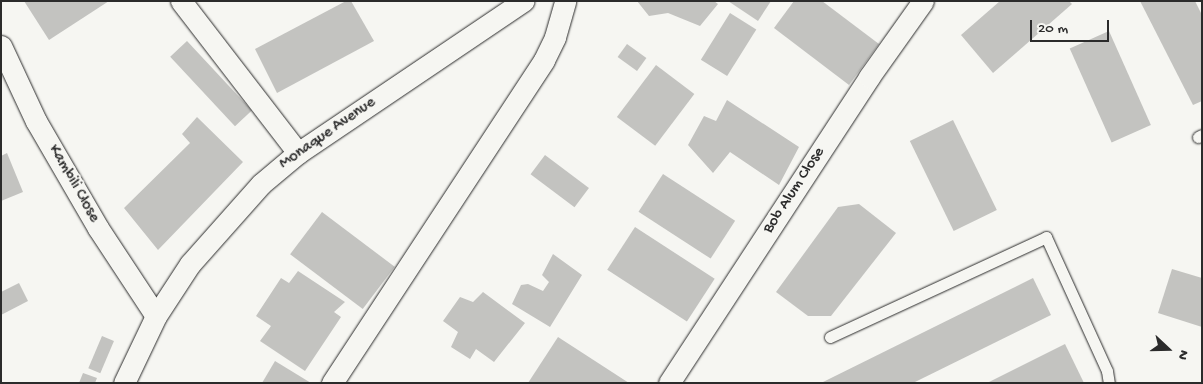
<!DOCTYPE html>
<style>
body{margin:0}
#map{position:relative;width:1203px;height:384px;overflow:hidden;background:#f6f6f2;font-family:"Gochi Hand",sans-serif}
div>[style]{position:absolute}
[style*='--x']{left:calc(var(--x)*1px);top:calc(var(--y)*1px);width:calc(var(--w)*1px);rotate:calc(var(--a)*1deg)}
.building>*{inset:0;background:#c3c3c0;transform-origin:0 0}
.roads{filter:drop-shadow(0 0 1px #2b2b2b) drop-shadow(0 0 1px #2b2b2b)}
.service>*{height:11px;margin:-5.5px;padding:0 5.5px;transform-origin:5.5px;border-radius:5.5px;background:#f6f6f2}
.minor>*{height:21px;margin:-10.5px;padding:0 10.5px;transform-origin:10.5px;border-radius:10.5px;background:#f6f6f2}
span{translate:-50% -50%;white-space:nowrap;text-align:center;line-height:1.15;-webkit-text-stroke:4px #f6f6f2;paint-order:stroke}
.street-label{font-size:16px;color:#2b2b2b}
.frame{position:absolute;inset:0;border:2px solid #2b2b2b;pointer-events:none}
.north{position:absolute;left:1143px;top:324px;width:50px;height:50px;-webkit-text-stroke:4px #f6f6f2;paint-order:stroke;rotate:111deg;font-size:14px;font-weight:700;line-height:20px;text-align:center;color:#2b2b2b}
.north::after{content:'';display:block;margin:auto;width:18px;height:22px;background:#2b2b2b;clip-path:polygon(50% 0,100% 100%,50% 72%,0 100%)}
.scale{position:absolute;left:1030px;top:20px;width:79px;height:22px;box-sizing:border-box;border:2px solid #2b2b2b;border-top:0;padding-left:6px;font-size:15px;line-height:18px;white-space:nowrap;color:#2b2b2b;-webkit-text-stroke:4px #f6f6f2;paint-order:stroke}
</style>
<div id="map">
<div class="building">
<div style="clip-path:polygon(24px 1px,109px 1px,49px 40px)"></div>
<div style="clip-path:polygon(346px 1px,351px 1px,374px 41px,277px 93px,255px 49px)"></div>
<div style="clip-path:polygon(637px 1px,714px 1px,718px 4px,700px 26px,668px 13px,649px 16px)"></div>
<div style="clip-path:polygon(728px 1px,771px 1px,758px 21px)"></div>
<div style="clip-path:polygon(794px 1px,822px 1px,879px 44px,849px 85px,774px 28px)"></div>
<div style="clip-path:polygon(1000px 1px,1069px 1px,1072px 4px,993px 73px,961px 35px)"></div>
<div style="clip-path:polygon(1140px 1px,1195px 1px,1202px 15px,1202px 101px,1193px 105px)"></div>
<div style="left:730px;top:13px;width:31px;height:55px;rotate:32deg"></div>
<div style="left:1109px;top:31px;width:103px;height:43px;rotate:66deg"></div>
<div style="left:187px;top:41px;width:95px;height:23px;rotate:47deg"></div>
<div style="left:627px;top:44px;width:24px;height:16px;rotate:36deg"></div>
<div style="left:656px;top:65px;width:48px;height:65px;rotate:37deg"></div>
<div style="clip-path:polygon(727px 100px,799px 147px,779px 185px,730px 152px,713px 173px,688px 145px,704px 116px,716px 121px)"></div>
<div style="clip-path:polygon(197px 117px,243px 162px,158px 250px,124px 208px,190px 143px,182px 134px)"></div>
<div style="left:953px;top:120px;width:100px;height:48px;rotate:64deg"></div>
<div style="clip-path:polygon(7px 153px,23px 192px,1px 201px,1px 156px)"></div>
<div style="left:545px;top:155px;width:55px;height:24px;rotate:37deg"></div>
<div style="left:663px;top:174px;width:86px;height:45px;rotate:33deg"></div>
<div style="clip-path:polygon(859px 204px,896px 233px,831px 316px,808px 316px,776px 292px,838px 207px)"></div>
<div style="left:322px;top:212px;width:91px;height:53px;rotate:37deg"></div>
<div style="left:635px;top:227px;width:95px;height:51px;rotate:33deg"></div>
<div style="clip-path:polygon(553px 254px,582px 275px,550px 327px,512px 304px,521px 285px,528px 284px,543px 291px,549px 282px,542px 275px)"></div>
<div style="clip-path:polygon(1172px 269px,1202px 278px,1202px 327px,1158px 313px)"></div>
<div style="clip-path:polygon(298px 271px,345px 302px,334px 312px,341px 317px,305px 371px,260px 341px,271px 326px,256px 316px,281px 278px,289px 283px)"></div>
<div style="clip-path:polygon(1033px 278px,1051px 315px,913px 383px,821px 383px)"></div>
<div style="clip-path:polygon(19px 283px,28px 301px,1px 315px,1px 292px)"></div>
<div style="clip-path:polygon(483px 292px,525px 323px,494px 362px,476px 349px,470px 359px,451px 347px,458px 332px,443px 321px,460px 297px,473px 302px)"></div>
<div style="left:102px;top:336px;width:13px;height:35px;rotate:23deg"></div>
<div style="clip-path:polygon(558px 337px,629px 383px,528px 383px)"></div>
<div style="clip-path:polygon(1065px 344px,1084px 383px,987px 383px)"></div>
<div style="clip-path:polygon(275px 361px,311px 383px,262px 383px)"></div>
<div style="clip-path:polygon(83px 373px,97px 378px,95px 383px,79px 383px)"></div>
</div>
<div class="roads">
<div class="service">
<div style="--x:1198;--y:137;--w:4;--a:-27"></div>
<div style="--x:830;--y:337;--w:238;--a:-24.8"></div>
<div style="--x:1046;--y:237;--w:147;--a:65.5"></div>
<div style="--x:1107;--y:371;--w:12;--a:81"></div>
</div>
<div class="minor">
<div style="--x:181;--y:1;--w:192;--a:52.4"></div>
<div style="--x:1;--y:46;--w:83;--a:65"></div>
<div style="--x:36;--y:121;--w:124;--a:59.9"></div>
<div style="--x:98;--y:228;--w:105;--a:56.6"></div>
<div style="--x:124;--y:383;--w:74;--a:-64.5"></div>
<div style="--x:156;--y:316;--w:62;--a:-56.8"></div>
<div style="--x:190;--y:264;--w:107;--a:-48.4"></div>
<div style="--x:261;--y:184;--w:48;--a:-40"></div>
<div style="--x:298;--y:153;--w:272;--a:-34"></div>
<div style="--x:332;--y:383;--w:386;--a:-56.7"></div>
<div style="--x:544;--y:60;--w:25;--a:-64"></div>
<div style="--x:555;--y:37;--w:37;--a:-74"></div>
<div style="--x:669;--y:383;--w:366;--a:-56.8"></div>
<div style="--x:869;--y:77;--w:93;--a:-54.6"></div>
</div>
</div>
<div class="street-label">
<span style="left:328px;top:134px;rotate:-35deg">Monaque Avenue</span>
<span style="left:73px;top:184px;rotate:60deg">Kambili Close</span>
<span style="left:795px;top:191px;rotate:-57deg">Bob Alum Close</span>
</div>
<div class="frame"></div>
<div class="north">N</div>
<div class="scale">20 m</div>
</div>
